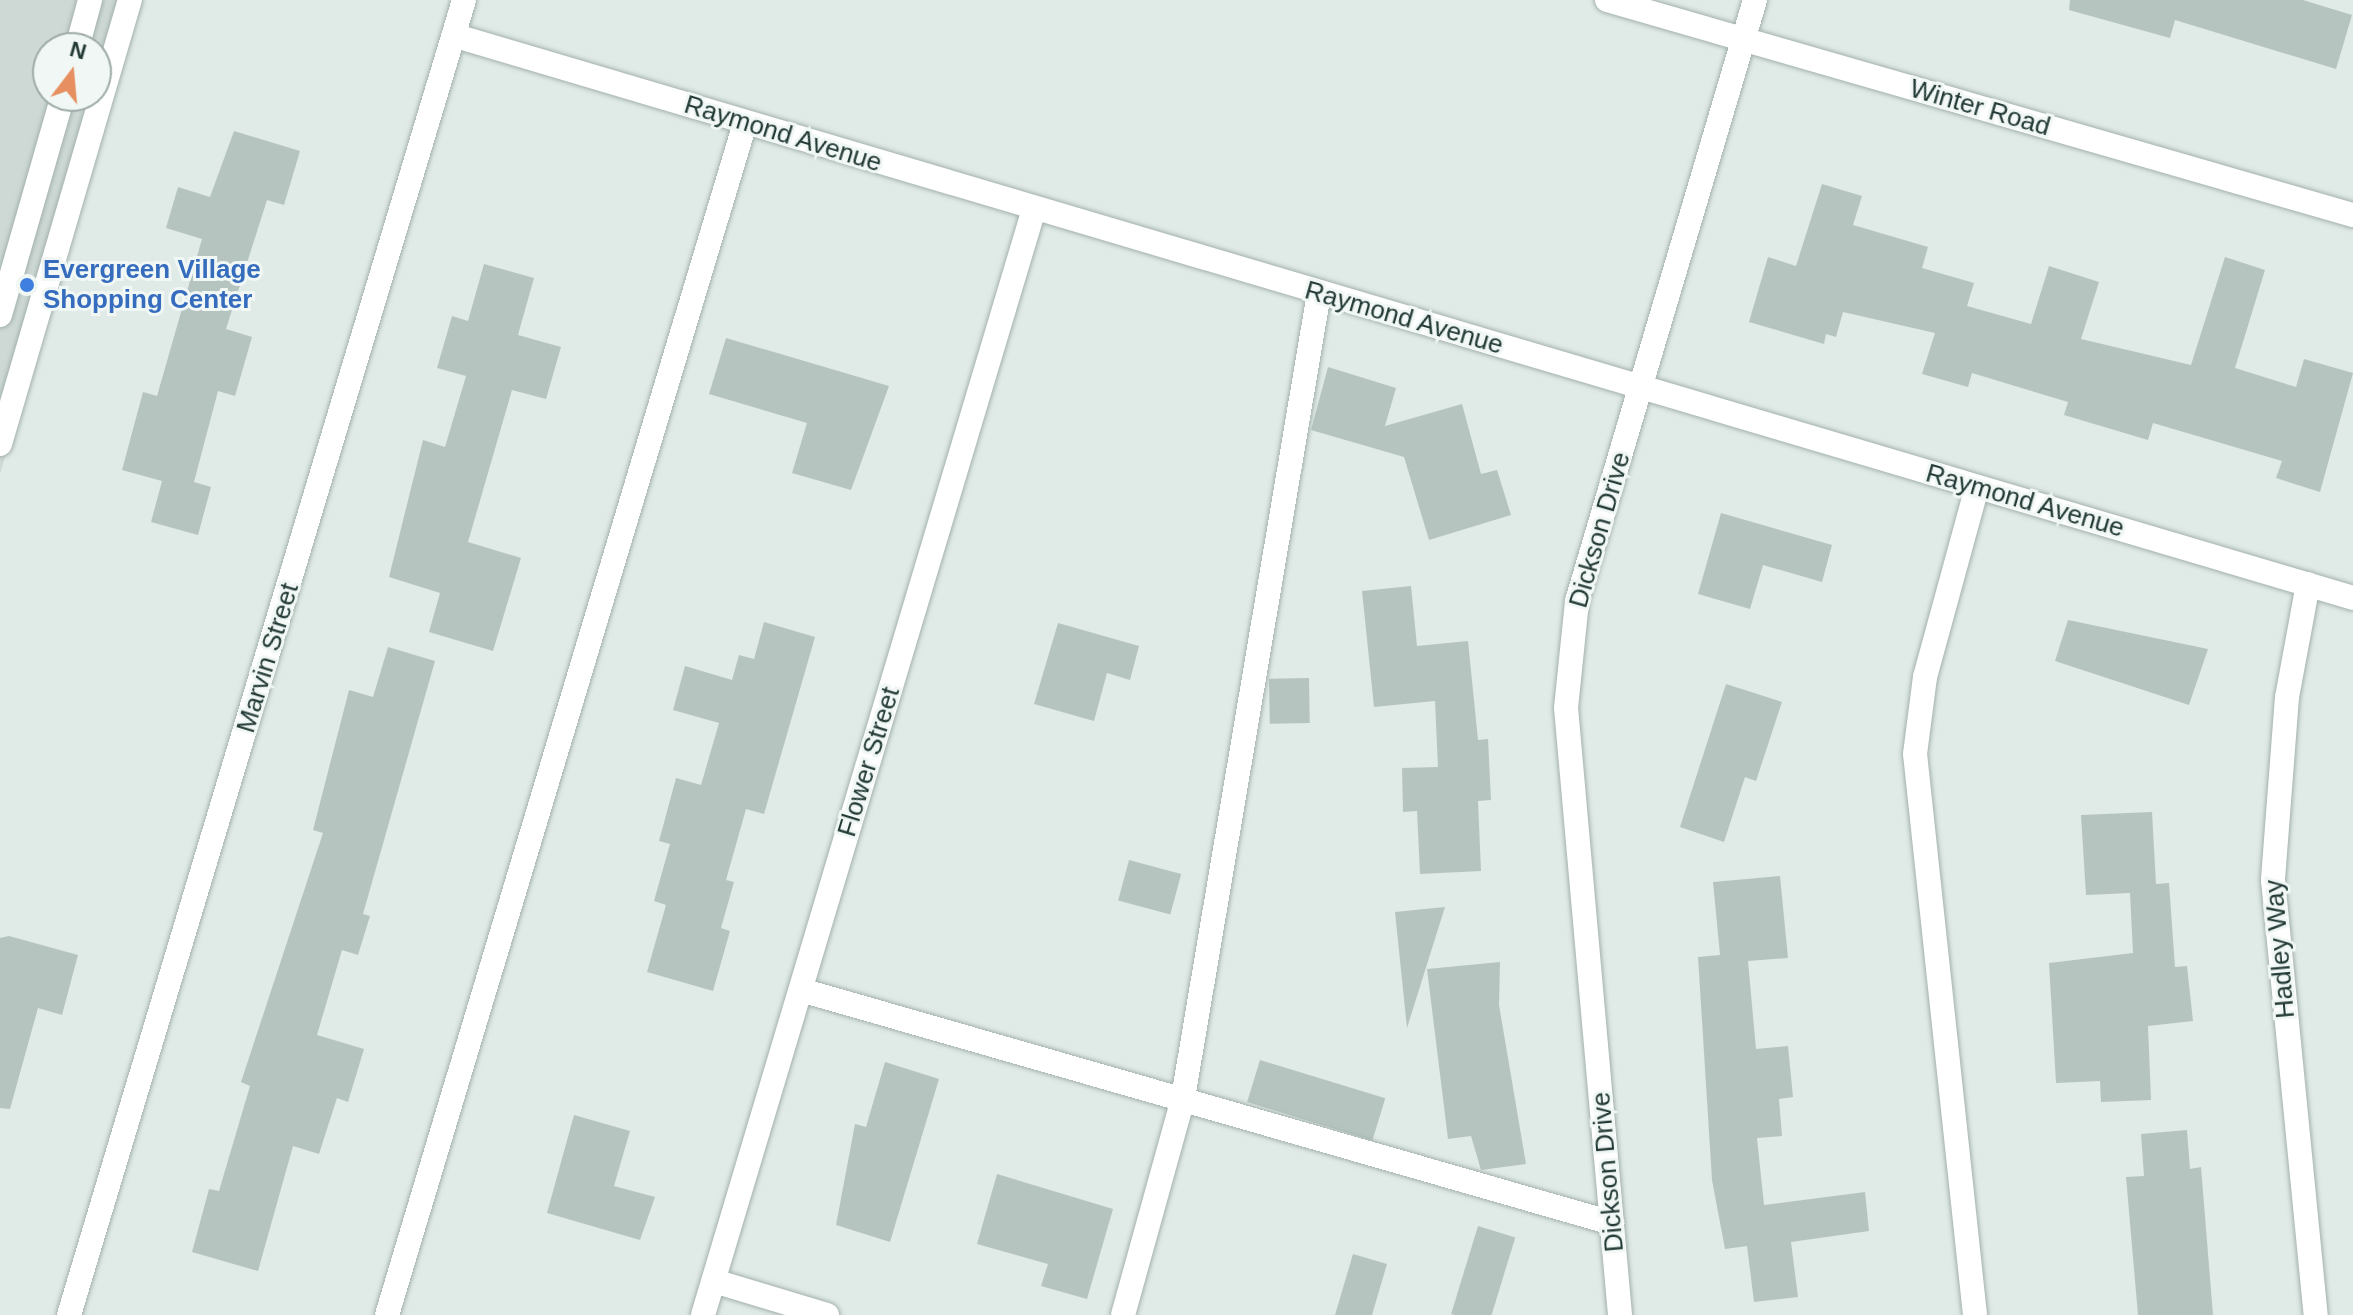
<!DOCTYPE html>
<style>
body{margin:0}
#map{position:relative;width:2353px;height:1315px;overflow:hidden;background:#e0eae6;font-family:Arial,sans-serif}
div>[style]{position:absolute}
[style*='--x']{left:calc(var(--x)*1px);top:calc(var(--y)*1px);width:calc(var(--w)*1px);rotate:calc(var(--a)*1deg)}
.built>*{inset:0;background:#ced9d5}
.building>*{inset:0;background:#b6c4c0;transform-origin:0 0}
.roads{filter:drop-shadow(0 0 2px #a3b1ad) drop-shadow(0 0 2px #a3b1ad)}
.lane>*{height:24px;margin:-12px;padding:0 12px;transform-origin:12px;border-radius:12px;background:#fff}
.street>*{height:24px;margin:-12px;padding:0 12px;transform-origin:12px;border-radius:12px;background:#fff}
.dots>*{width:22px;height:22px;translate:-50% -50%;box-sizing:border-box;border:4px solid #f0f7f4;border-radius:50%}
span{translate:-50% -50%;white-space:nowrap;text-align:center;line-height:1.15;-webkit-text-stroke:6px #f0f7f4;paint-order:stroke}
.street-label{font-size:26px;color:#223935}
.shop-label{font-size:26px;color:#366cbe;font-weight:700}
.left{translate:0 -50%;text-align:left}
.north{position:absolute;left:32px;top:32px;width:80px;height:80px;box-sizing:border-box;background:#f0f7f4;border:2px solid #9eaba8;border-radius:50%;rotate:16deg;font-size:22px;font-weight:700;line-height:32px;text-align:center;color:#223935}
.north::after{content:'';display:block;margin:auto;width:28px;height:36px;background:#e78f61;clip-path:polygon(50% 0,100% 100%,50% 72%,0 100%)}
</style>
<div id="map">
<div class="built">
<div style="clip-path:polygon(evenodd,0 0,138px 0,0 474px,0 0,48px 48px,96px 48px,96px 96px,48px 96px,48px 48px)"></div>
</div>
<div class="building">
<div style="clip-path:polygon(2070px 0,2303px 0,2352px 15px,2336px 69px,2175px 20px,2170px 38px,2069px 10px)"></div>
<div style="clip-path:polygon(234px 131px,300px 151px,284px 205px,267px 200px,226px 329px,252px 337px,235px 396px,218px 391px,194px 482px,211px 487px,198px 535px,151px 522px,162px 481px,122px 470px,143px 392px,157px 396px,202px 239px,166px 228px,178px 187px,210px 197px)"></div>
<div style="clip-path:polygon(1822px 184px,1862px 196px,1853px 225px,1928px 247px,1922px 268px,1974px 283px,1967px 306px,2031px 324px,2049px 266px,2099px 282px,2081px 339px,2191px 365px,2225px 257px,2265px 270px,2235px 368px,2296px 387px,2304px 359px,2353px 373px,2320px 492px,2276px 478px,2282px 461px,2153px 423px,2148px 440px,2064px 415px,2068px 402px,1972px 373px,1968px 387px,1922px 374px,1935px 333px,1843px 312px,1836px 337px,1826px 334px,1824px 344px,1749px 322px,1768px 257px,1796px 266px)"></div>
<div style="clip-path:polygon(484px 264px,534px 278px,518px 335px,561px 347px,546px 399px,512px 390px,468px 542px,521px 558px,493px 651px,429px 632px,440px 593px,389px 577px,423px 440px,445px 447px,466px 376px,437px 368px,452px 316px,468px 321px)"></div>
<div style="clip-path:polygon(726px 338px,889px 386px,851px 490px,792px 473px,807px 423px,709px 394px)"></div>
<div style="clip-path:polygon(1328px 367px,1396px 388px,1385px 426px,1462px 404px,1481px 474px,1497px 470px,1511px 515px,1429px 540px,1404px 457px,1311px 430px)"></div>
<div style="clip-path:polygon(1721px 513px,1832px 545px,1822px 582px,1763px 565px,1750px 609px,1698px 594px)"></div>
<div style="clip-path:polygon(1411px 586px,1417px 646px,1468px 641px,1478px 740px,1488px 739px,1491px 800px,1478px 801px,1481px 871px,1420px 874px,1417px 811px,1403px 812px,1402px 768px,1438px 767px,1435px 701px,1374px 707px,1362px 591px)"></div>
<div style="clip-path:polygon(2068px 620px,2208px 649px,2189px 705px,2055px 661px)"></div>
<div style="clip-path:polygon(764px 622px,815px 637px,764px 814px,746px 809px,726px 880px,734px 882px,721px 928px,730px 931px,713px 991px,647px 972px,666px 905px,654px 901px,670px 844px,659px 841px,676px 778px,701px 785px,719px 723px,673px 710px,685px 666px,732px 680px,739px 655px,754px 659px)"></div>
<div style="clip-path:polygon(1058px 623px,1139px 646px,1130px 680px,1107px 673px,1094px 721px,1034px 704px)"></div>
<div style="clip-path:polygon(388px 647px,435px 661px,363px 914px,370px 916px,358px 955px,342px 950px,317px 1035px,364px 1049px,348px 1102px,337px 1098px,319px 1154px,293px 1146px,258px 1271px,192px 1252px,209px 1189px,219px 1191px,250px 1086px,241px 1082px,323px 833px,313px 830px,349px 690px,373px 697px)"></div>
<div style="left:1309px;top:678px;width:45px;height:40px;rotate:89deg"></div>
<div style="clip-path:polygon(1726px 684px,1782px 702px,1756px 781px,1745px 777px,1724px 842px,1680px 827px)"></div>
<div style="clip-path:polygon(2152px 812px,2156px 884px,2169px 883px,2175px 967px,2187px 966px,2193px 1021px,2148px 1026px,2151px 1100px,2101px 1102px,2100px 1081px,2056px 1083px,2049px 963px,2133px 953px,2130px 893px,2086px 895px,2081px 815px)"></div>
<div style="left:1129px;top:860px;width:54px;height:42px;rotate:15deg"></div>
<div style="clip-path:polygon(1780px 876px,1788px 958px,1748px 961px,1756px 1049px,1788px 1046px,1793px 1097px,1779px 1099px,1782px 1136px,1757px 1138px,1764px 1205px,1865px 1192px,1869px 1231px,1791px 1242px,1798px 1297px,1754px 1302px,1747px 1246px,1725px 1249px,1712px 1180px,1698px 957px,1720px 955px,1713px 882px)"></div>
<div style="clip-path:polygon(1445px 907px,1407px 1028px,1395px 912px)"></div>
<div style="clip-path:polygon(9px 936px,78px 955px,62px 1015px,38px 1008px,10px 1109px,0 1108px,0 938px)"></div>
<div style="clip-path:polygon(1500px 962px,1499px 1005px,1526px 1164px,1481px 1170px,1471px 1136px,1448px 1139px,1427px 969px)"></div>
<div style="left:1260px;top:1060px;width:131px;height:44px;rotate:17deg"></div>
<div style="clip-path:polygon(885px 1062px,939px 1079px,890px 1242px,836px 1225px,855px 1124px,866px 1127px)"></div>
<div style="clip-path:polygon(574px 1115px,630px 1131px,614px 1186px,655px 1197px,640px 1240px,547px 1213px)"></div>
<div style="clip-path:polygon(2187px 1130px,2190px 1169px,2201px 1167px,2213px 1315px,2138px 1315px,2126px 1177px,2144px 1176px,2141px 1134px)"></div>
<div style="clip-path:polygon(997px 1174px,1113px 1209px,1087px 1299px,1041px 1286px,1048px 1264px,977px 1244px)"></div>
<div style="left:1478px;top:1226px;width:39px;height:92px;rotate:17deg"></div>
<div style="clip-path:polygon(1353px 1254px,1387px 1264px,1372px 1315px,1335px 1315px)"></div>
</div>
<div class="roads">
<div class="lane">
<div style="--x:77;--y:48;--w:50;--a:-74.8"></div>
<div style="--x:0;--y:315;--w:228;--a:-74"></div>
<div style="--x:0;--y:444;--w:463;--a:-73.7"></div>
<div style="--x:801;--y:990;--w:844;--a:16.03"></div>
<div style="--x:387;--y:1315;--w:1245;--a:-73.28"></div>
<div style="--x:1123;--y:1315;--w:225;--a:-74.5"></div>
<div style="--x:1183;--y:1098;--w:816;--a:-80.41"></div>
<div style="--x:1975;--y:1315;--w:564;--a:-96.1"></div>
<div style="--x:1915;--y:754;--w:78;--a:-82.6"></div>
<div style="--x:1925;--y:677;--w:197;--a:-74.7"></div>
</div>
<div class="street">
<div style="--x:1607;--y:0;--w:776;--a:16.08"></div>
<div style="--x:456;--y:36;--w:1978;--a:16.5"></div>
<div style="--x:2308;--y:584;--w:115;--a:100.5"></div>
<div style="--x:2287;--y:697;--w:184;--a:94.4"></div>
<div style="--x:2273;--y:880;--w:437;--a:84.4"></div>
<div style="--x:714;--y:1281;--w:118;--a:16.7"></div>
<div style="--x:69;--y:1315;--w:1373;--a:-73.28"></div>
<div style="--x:703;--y:1315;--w:1154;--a:-73.34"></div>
<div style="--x:1620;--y:1315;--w:609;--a:-95.08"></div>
<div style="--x:1566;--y:708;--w:108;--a:-84.1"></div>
<div style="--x:1577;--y:601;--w:627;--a:-73.5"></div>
</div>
</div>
<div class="dots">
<div style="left:27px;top:285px;background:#3f7fe0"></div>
</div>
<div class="street-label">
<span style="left:1980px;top:108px;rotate:16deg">Winter Road</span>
<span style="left:783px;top:134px;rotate:17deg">Raymond Avenue</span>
<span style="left:1404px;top:318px;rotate:16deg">Raymond Avenue</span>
<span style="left:2025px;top:501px;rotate:16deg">Raymond Avenue</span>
<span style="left:1600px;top:530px;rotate:-74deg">Dickson Drive</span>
<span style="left:268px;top:658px;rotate:-73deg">Marvin Street</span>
<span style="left:869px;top:762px;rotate:-73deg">Flower Street</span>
<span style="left:2280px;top:949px;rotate:-95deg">Hadley Way</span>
<span style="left:1608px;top:1172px;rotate:-95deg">Dickson Drive</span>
</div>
<div class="shop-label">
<span class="left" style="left:43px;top:285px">Evergreen Village<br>Shopping Center</span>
</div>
<div class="north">N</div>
</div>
